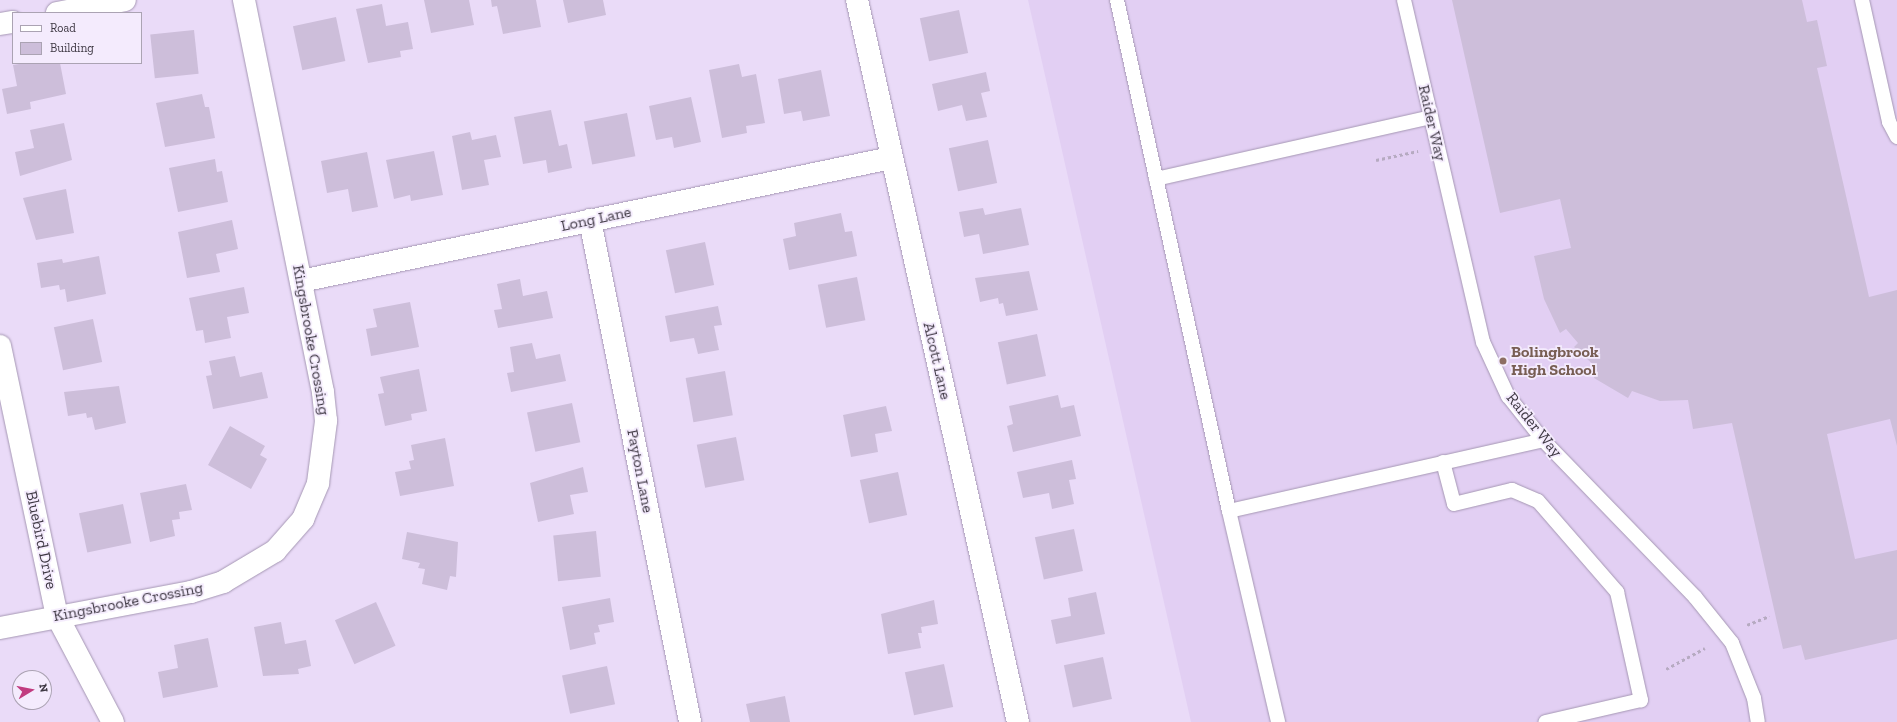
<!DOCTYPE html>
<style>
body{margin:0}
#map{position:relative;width:1897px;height:722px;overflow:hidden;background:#eadbf8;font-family:"Zilla Slab",serif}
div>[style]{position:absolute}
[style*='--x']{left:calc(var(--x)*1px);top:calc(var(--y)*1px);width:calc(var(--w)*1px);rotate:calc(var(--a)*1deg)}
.built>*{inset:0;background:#e2cff3}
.building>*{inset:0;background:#cdbeda;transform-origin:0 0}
.path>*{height:2.5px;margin-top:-1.25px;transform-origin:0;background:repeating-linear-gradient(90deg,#b6aac1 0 3px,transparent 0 6px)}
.roads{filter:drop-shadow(0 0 1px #a597b3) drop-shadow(0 0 1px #a597b3)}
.lane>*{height:14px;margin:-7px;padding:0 7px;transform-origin:7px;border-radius:7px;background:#fff}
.street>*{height:22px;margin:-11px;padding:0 11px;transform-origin:11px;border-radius:11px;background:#fff}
.dots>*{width:11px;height:11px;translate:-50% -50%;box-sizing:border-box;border:2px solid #f4ebfd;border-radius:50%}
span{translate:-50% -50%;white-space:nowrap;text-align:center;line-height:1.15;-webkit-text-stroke:3.5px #f4ebfd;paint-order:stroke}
.street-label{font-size:16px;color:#3e3843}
.education-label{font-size:16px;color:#785e54;font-weight:700}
.left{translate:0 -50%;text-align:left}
.legend{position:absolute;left:12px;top:12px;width:130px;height:52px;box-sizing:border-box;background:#f4ebfd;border:1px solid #aba3b3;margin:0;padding:5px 7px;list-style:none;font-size:12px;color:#3e3843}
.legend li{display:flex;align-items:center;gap:8px;height:20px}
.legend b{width:20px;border:1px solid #aba3b3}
.north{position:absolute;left:12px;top:670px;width:40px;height:40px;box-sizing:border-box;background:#f4ebfd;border:1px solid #aba3b3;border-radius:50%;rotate:80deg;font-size:11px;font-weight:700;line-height:16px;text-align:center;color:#3e3843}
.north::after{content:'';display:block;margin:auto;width:14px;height:18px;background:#c13c80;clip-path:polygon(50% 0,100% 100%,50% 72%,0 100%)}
</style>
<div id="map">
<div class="built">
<div style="clip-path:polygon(1028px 0,1897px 0,1897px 722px,1191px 722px)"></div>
</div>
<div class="building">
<div style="clip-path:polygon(424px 0,469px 0,474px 25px,431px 33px)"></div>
<div style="clip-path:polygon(491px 0,536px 0,541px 27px,503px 34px,497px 6px,492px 7px)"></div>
<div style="clip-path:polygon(563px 0,603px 0,606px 15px,568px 23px)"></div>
<div style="clip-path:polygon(1452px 0,1802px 0,1807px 22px,1817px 20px,1827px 66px,1817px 68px,1869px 297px,1897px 290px,1897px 446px,1890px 419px,1827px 434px,1855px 559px,1897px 550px,1897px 639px,1805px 660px,1801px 645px,1783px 649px,1732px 423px,1693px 429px,1688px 400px,1660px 401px,1632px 391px,1628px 398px,1594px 378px,1597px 368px,1574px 347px,1578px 343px,1566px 329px,1560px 333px,1544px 299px,1534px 256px,1571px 248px,1560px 199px,1500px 213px)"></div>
<div style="clip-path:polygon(382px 4px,386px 26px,408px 22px,413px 49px,400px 51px,401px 57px,368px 63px,356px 9px)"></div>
<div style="left:959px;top:10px;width:44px;height:40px;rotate:78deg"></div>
<div style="left:336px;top:17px;width:45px;height:44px;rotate:78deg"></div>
<div style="left:194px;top:30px;width:44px;height:44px;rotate:84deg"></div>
<div style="clip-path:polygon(25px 63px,60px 63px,66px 94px,30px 102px,31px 109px,7px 114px,2px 89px,17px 86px,13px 65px)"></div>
<div style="clip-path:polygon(739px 64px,742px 77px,756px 74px,765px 123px,746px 126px,747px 133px,722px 138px,709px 70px)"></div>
<div style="clip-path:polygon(821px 70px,830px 116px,803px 121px,801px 111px,784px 114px,778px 79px)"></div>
<div style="clip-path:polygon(986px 72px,990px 91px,981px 93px,987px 117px,966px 121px,962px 105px,938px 111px,932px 84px)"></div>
<div style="clip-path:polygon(202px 94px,205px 107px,209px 107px,215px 138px,165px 147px,156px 103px)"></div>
<div style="clip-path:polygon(691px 97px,701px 142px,674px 148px,672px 137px,656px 140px,649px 106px)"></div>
<div style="clip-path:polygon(551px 110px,559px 146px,567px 144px,572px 168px,548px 173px,546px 160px,523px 164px,514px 117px)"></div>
<div style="left:627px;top:113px;width:44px;height:44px;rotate:79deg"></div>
<div style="clip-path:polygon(64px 123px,72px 160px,20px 176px,15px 152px,34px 148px,30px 130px)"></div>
<div style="clip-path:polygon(470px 132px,472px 140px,496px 135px,501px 157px,484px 160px,489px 185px,462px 190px,452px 136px)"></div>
<div style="left:988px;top:140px;width:44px;height:40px;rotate:78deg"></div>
<div style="clip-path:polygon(434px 151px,443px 195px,411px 201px,410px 195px,394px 199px,386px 160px)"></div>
<div style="clip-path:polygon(367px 152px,378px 207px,352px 212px,348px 189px,327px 193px,321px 161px)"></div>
<div style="clip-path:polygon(215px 159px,217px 172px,222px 171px,228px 202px,178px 212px,169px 168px)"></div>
<div style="clip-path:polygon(66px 189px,74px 233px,36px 240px,23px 198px)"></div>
<div style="clip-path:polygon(983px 208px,985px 215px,1021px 208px,1029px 245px,983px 254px,979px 234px,964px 237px,959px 212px)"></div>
<div style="clip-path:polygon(841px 213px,845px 232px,852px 231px,857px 256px,789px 270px,783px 239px,796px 236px,794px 223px)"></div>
<div style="clip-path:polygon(232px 220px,238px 249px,216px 254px,220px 272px,187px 278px,178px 232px)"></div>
<div style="left:705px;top:242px;width:44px;height:40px;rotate:78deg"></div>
<div style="clip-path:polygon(99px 256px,106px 294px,67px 302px,65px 289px,60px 290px,59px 285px,41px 288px,37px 263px,62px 259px,63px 263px)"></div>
<div style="clip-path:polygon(1029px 271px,1038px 310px,1006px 316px,1003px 303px,999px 304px,998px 298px,980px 302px,975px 278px)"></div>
<div style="left:857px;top:277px;width:44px;height:40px;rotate:79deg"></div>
<div style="clip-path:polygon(520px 279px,523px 296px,547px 291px,553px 318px,498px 328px,494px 310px,502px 309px,497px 284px)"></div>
<div style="clip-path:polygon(244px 287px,249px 313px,227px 317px,231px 338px,205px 343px,203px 330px,196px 331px,189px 298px)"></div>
<div style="clip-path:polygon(410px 302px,419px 347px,371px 356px,366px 329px,377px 327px,373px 309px)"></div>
<div style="clip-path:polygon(718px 306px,722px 325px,714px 326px,719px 350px,698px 354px,694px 338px,670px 342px,665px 316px)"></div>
<div style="left:93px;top:319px;width:44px;height:40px;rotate:78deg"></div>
<div style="left:1037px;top:334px;width:43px;height:40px;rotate:78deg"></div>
<div style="clip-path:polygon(532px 343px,536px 359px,560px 354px,566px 381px,511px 392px,507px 373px,514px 372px,510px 347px)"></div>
<div style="clip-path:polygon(235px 356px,240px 377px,262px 372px,268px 398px,213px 409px,206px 376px,212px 375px,209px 361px)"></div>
<div style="clip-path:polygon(419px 369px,427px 411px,411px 414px,412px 420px,385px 426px,378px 394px,384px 393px,380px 377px)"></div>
<div style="left:725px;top:371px;width:45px;height:40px;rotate:80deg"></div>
<div style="clip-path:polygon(119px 386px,126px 423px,95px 430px,92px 417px,87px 418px,86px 413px,68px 416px,64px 392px)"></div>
<div style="clip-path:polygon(1058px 395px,1061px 408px,1074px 405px,1081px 436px,1013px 452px,1007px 426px,1013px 424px,1009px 406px)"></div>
<div style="left:572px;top:403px;width:40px;height:46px;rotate:78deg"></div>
<div style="clip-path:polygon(886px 406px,892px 431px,875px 434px,878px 452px,851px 457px,843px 415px)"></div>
<div style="clip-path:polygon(230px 426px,265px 446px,260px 455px,267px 459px,251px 489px,208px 465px)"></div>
<div style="left:736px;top:437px;width:44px;height:40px;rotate:79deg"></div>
<div style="clip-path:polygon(445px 438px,454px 486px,400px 496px,395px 472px,411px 469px,409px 461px,414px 460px,411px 445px)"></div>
<div style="clip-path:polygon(1072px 460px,1076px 479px,1069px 480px,1074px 504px,1052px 509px,1049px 493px,1023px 498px,1017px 472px)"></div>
<div style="clip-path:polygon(583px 467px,588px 492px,570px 495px,574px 514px,538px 522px,530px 483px)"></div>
<div style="left:898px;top:472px;width:44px;height:39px;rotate:78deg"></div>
<div style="clip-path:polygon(186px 484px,192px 510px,179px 512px,180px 519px,172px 520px,175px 536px,150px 542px,140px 493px)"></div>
<div style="left:123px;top:504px;width:40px;height:45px;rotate:78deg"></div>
<div style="left:1074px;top:529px;width:43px;height:40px;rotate:78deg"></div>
<div style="left:596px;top:531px;width:46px;height:43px;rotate:84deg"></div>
<div style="clip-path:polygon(407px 532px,458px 542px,456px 577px,450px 576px,447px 590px,422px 584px,425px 569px,418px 568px,420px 563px,402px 559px)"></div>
<div style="clip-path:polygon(1096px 592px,1105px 634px,1056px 644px,1051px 620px,1071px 616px,1068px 598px)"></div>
<div style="clip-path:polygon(610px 598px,614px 622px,598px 625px,600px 632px,594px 633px,596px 644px,570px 650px,562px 607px)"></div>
<div style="clip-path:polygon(934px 600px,938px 624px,921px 627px,922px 633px,918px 633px,921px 648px,888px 654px,881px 614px)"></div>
<div style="left:376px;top:602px;width:48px;height:45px;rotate:66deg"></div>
<div style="clip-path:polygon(281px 622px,285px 644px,306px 640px,311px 666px,298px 669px,299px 674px,263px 676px,254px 627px)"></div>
<div style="clip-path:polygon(208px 638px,218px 687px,163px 698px,158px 672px,178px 668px,174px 645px)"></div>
<div style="left:1103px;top:657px;width:43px;height:40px;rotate:78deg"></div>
<div style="left:944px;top:664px;width:44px;height:40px;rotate:78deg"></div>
<div style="left:607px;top:666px;width:39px;height:46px;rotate:78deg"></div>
<div style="clip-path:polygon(785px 696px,790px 722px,750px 722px,746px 704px)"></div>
</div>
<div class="path">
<div style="--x:1376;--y:160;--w:43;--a:-12.1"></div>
<div style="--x:1747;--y:625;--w:24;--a:-22"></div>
<div style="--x:1666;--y:669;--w:44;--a:-28.3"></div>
</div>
<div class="roads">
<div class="lane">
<div style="--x:1117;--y:0;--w:523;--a:77.64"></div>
<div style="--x:1229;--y:511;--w:322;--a:-12.7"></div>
<div style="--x:1404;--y:0;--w:351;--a:77"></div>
<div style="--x:1483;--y:342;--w:60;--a:65.2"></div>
<div style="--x:1508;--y:396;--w:56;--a:51.5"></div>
<div style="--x:1543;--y:440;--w:219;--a:45.9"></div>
<div style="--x:1695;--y:597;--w:59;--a:51.2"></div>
<div style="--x:1732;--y:643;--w:59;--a:68.2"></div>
<div style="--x:1754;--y:698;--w:24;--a:81"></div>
<div style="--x:1862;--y:0;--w:125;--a:77.5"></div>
<div style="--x:1889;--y:122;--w:17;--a:62"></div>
<div style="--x:1156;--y:179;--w:282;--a:-12.7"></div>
<div style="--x:1443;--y:462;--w:43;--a:75.3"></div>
<div style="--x:1454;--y:504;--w:60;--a:-13.6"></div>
<div style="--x:1512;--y:490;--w:28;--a:23"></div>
<div style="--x:1538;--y:501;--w:121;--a:49"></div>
<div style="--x:1617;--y:592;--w:111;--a:77.5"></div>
<div style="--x:1641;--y:700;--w:98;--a:167"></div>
<div style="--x:1229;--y:511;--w:217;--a:76.9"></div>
</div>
<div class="street">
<div style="--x:857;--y:0;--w:740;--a:77.43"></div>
<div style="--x:57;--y:13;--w:69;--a:-10.8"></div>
<div style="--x:0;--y:24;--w:13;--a:-9"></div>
<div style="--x:590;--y:220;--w:512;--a:78.73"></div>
<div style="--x:301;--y:281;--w:603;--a:-11.78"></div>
<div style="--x:0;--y:346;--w:276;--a:78.1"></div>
<div style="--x:57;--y:616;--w:120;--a:62.2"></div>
<div style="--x:0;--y:628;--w:194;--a:-10.7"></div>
<div style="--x:191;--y:592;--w:34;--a:-17"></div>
<div style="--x:223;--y:582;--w:61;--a:-30.8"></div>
<div style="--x:275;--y:551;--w:43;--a:-48.8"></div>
<div style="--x:303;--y:519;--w:39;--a:-67"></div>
<div style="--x:318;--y:483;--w:63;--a:-82.6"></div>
<div style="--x:326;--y:421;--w:29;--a:-96"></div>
<div style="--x:323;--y:392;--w:400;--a:-101.4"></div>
</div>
</div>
<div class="dots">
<div style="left:1503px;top:361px;background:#8d6e63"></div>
</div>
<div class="street-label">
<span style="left:1432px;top:123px;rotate:77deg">Raider Way</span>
<span style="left:596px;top:219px;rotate:-12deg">Long Lane</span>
<span style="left:311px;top:340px;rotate:80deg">Kingsbrooke Crossing</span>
<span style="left:937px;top:361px;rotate:77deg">Alcott Lane</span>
<span style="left:1534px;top:425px;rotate:51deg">Raider Way</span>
<span style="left:640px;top:471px;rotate:79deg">Payton Lane</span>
<span style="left:41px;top:540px;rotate:78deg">Bluebird Drive</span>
<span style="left:128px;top:602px;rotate:-11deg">Kingsbrooke Crossing</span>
</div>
<div class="education-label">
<span class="left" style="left:1511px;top:361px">Bolingbrook<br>High School</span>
</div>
<ul class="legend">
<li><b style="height:5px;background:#fff"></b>Road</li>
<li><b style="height:11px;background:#cdbeda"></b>Building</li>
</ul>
<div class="north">N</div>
</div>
